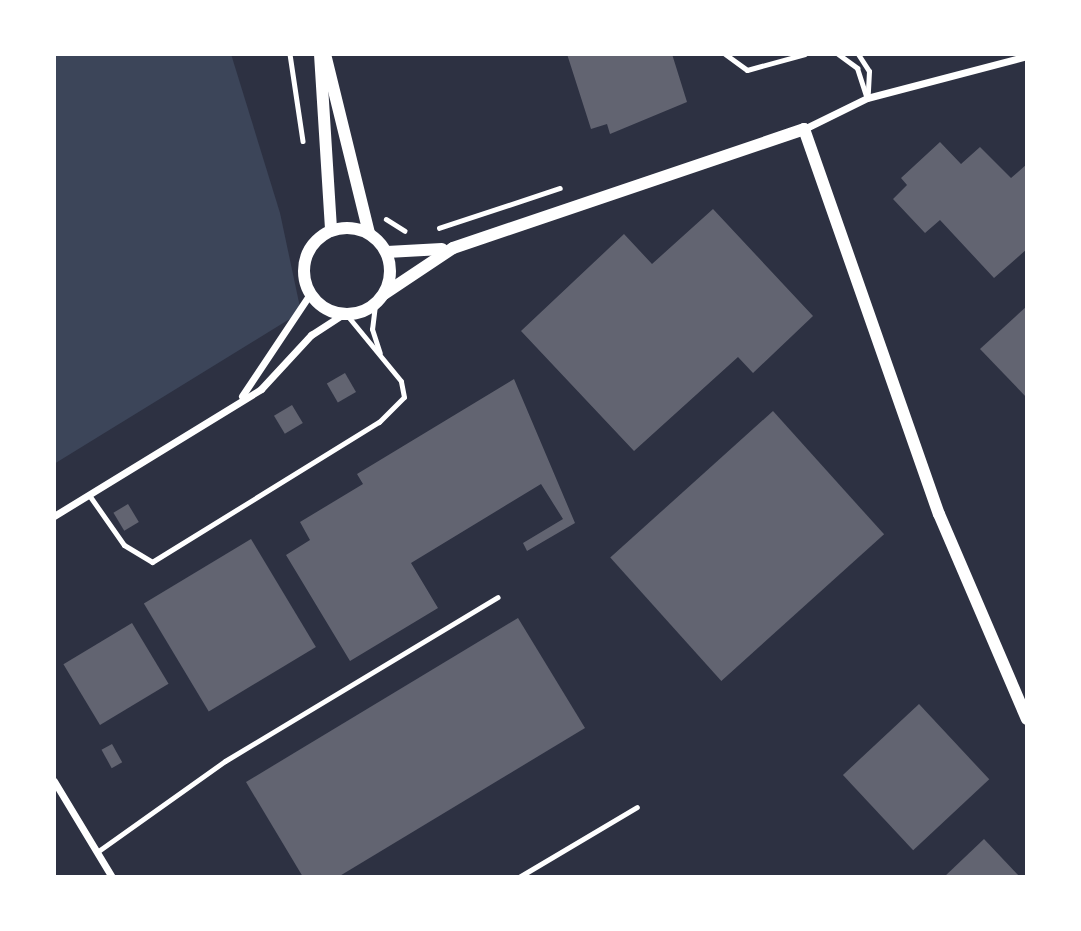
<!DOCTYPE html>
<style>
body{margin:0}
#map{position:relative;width:1081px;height:931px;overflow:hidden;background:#2d3142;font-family:Overpass,sans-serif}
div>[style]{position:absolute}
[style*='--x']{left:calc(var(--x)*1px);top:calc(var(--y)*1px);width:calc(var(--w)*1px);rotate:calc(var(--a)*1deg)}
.green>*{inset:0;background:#3c4559}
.building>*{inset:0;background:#626471;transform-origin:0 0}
.path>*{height:4.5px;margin:-2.25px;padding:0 2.25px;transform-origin:2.25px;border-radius:2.25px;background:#fff}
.service>*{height:5px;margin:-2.5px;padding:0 2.5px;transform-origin:2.5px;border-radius:2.5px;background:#fff}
.minor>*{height:7px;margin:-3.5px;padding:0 3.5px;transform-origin:3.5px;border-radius:3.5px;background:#fff}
.tertiary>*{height:12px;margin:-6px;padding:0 6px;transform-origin:6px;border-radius:6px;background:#fff}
.tertiary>.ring{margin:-6px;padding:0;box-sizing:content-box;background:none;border:12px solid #fff;border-radius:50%}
span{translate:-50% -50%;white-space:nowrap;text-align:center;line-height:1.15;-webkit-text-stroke:5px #fff;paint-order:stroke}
.frame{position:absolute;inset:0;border:56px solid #fff;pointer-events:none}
</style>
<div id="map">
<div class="green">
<div style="clip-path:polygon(54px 54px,231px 54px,280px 213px,301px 312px,54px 464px)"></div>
</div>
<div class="building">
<div style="clip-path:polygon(567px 54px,672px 54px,687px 102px,610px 134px,607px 124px,591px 129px)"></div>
<div style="clip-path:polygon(940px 142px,961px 164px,980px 147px,1011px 178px,1027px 164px,1027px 249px,994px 278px,940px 220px,925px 233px,893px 199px,907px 185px,901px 178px)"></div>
<div style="clip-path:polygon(713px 209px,813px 316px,753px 373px,738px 357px,634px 451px,521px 331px,624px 234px,652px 264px)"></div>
<div style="clip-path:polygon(1027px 306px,1027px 398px,980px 349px)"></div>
<div style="left:345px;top:373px;width:22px;height:21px;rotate:60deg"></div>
<div style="clip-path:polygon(514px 379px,575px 523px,527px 551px,523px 543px,563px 519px,541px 484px,411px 563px,438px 608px,350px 661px,286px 555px,310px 540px,300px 522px,363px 484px,357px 474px)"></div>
<div style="left:292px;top:405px;width:21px;height:21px;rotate:59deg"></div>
<div style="left:773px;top:411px;width:166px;height:219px;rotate:48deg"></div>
<div style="left:128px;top:504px;width:21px;height:17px;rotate:59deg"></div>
<div style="left:251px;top:539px;width:126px;height:125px;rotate:59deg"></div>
<div style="clip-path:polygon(518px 618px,585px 728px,338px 877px,303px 877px,246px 782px)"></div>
<div style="left:132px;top:623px;width:71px;height:80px;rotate:59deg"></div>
<div style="left:919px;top:704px;width:103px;height:104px;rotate:47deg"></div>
<div style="left:112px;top:744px;width:21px;height:12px;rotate:61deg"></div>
<div style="clip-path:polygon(984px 839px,1020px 877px,944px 877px)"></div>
</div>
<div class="path">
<div style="--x:290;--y:54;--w:88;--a:81.5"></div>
<div style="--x:386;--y:219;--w:22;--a:32"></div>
<div style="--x:439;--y:228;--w:127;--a:-18.3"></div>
</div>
<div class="service">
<div style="--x:725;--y:54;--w:27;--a:36"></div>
<div style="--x:747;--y:70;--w:60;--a:-15.4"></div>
<div style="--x:838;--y:54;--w:24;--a:36"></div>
<div style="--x:857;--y:68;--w:32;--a:72"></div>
<div style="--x:858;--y:54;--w:20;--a:57"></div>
<div style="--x:869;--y:71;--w:22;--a:93"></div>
<div style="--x:375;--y:305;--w:24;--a:97"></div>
<div style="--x:372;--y:329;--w:25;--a:72"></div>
<div style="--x:89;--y:495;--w:61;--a:55"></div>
<div style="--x:124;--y:545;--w:33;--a:31"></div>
<div style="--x:152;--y:562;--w:267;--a:-31.7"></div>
<div style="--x:379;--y:422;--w:35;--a:-45"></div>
<div style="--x:404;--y:397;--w:16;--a:-101"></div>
<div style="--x:401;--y:381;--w:87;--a:-129.4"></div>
<div style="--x:97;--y:852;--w:157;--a:-35.4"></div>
<div style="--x:225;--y:761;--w:318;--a:-31"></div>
<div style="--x:519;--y:877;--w:137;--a:-30.7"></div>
</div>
<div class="minor">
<div style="--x:804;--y:129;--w:70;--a:-26.2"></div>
<div style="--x:867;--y:98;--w:165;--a:-14.7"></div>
<div style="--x:242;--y:396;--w:123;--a:-56.3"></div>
<div style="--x:54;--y:516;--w:243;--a:-31.5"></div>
<div style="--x:261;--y:389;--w:74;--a:-47.2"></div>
<div style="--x:311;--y:335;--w:37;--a:-33"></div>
<div style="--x:54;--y:781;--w:112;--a:58.9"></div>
</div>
<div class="tertiary">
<div style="--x:320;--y:54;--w:177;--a:86.4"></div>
<div style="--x:325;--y:54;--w:184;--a:76.2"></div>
<div class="ring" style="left:304px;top:228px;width:74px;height:74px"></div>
<div style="--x:387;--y:252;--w:55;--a:-3.1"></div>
<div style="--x:384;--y:294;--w:83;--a:-33.7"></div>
<div style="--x:453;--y:248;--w:371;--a:-18.7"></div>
<div style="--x:804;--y:129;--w:408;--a:70.7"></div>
<div style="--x:939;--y:514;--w:223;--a:66.8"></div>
</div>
<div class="frame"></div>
</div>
